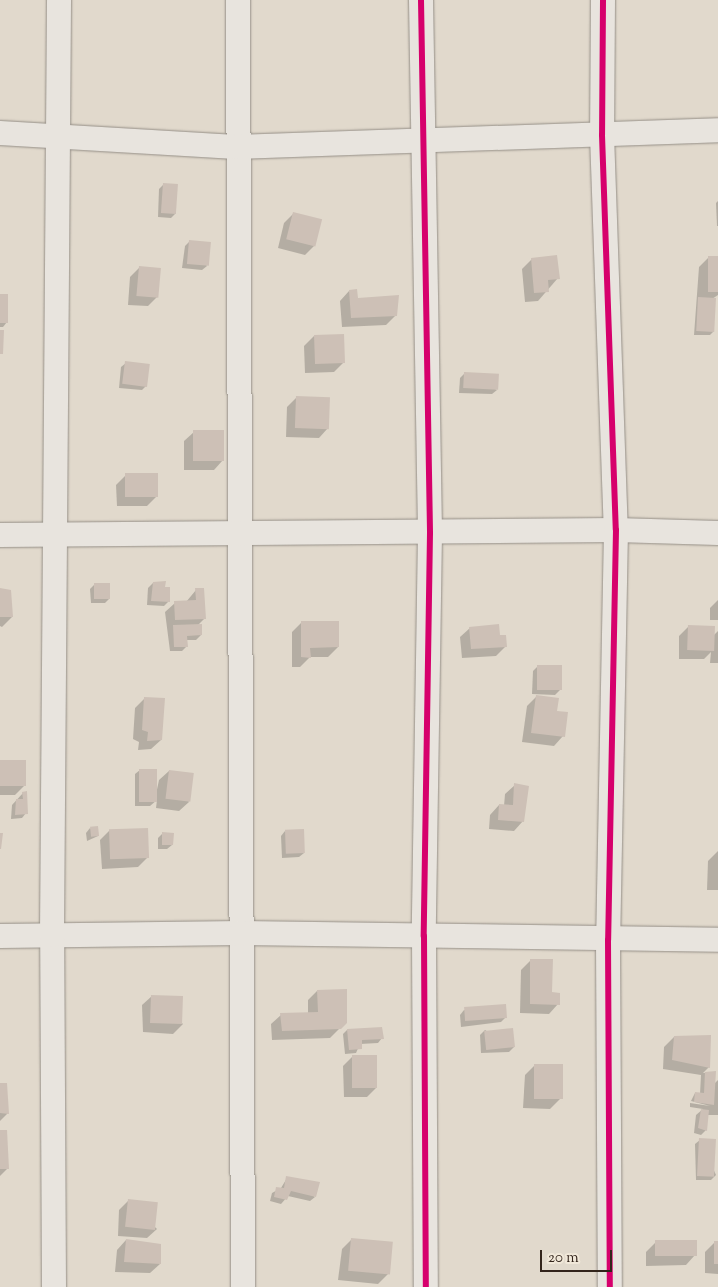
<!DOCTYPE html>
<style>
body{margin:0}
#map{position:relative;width:718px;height:1287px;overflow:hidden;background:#e1d9cc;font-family:"Sorts Mill Goudy",serif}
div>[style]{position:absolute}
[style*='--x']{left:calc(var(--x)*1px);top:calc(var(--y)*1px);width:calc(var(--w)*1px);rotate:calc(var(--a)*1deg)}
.shadow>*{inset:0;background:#0003}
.building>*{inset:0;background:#cdc0b6;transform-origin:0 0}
.roads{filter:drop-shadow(0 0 1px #958f87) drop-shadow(0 0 1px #958f87)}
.minor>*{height:24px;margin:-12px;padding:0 12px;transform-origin:12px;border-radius:12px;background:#e8e4de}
.cycleway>*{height:6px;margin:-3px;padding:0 3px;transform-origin:3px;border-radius:3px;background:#d6006c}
span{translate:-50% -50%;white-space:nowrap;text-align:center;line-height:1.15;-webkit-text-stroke:4px #f1e8d9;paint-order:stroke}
.scale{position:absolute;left:540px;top:1250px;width:72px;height:22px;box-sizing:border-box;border:2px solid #32241b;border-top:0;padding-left:6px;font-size:15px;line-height:18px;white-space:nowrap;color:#32241b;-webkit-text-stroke:4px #f1e8d9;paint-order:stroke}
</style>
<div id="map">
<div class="shadow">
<div style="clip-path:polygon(164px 184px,176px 213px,171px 218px,158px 217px,159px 189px)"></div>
<div style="clip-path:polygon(718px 201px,718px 226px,717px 226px,716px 203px)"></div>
<div style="clip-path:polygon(293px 214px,315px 245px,305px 255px,278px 248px,284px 223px)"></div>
<div style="clip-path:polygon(190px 241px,207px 266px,202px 270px,182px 268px,185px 246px)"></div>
<div style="clip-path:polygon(709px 257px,718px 257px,718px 295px,712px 299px,714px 331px,710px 335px,694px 335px,699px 267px)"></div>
<div style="clip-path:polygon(532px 259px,558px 278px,538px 301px,525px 302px,522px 269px)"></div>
<div style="clip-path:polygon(139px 268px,158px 296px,148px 306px,128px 305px,130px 277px)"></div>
<div style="clip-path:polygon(349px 291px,357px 299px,396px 315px,386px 325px,342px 327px,340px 301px)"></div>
<div style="clip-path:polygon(0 295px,7px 322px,3px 327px,0 327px)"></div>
<div style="clip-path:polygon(314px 336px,343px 363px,334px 372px,305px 373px,304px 346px)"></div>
<div style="clip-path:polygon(126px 363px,146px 386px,142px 390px,119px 388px,121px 367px)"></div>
<div style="clip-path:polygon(465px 373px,497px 390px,492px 394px,459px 393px,460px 378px)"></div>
<div style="clip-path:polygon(297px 397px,328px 428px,319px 438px,286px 437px,287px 407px)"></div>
<div style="clip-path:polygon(194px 432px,223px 460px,214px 470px,184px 470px,184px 441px)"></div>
<div style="clip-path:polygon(126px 475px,157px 496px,147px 506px,117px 506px,116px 485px)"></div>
<div style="clip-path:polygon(153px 583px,164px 589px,169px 601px,164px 606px,147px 605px,148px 588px)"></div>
<div style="clip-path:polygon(95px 584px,110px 598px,105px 603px,91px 603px,90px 589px)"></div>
<div style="clip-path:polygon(0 590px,12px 617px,2px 627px,0 626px)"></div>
<div style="clip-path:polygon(196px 590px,205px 618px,198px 625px,201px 635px,196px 640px,186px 640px,187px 646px,182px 651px,170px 651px,165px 612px,175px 603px,186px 602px)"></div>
<div style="clip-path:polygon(718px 600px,718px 620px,710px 620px,710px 608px)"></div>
<div style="clip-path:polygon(301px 623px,338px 647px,328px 657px,310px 657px,300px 667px,292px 667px,292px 632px)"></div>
<div style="clip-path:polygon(689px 626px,714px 635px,718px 631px,718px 663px,710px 663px,711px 652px,704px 659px,679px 659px,679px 636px)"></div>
<div style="clip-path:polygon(470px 628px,499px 636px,506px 646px,496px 656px,462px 658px,460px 637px)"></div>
<div style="clip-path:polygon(538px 666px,560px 690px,555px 695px,532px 694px,533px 671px)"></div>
<div style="clip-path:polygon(537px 696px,556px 712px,563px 736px,554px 746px,522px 742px,527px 706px)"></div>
<div style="clip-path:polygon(145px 698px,161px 740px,151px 749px,138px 750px,139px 742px,133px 739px,135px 708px)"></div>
<div style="clip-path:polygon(0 761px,25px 785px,15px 795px,0 795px)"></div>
<div style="clip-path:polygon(140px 770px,155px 799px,159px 780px,169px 771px,189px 802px,179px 811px,156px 808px,157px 800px,150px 806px,135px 806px,135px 774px)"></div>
<div style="clip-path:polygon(515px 785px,523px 821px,514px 831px,489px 829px,490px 815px,499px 805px,504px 806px,505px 794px)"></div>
<div style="clip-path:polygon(23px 793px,26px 813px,22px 818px,11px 819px,12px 805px)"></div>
<div style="clip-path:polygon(90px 828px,98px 836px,87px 841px,86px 833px)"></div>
<div style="clip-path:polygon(110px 830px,148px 857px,138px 867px,102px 869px,100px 840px)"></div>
<div style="clip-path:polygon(285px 831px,304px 853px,299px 857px,282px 858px,281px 836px)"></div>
<div style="clip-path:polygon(163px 833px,172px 845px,167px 849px,158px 849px,158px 838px)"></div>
<div style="clip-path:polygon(718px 851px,718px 890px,707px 890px,708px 861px)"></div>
<div style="clip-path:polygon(531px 960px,558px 1004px,549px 1014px,520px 1013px,521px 970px)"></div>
<div style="clip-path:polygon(317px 991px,346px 1022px,330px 1038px,272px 1040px,271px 1024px,281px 1015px,308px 1014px,308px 1000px)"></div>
<div style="clip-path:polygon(152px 996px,183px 1024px,173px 1034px,143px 1032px,142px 1005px)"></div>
<div style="clip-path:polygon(464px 1010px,506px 1017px,501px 1022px,461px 1027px,460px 1015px)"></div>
<div style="clip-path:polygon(347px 1030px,382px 1038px,378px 1043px,360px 1044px,356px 1053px,345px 1054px,343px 1034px)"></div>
<div style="clip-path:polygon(485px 1030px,514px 1047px,509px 1052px,481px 1053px,480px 1035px)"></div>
<div style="clip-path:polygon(674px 1037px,709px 1067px,703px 1073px,715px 1072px,714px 1084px,718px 1080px,718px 1115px,707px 1115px,706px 1130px,701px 1135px,694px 1133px,696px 1115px,703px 1109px,690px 1107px,690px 1103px,710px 1106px,691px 1101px,695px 1093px,700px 1094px,701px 1075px,663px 1069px,664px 1047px)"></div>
<div style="clip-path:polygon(353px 1056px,377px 1087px,367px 1097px,344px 1097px,343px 1066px)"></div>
<div style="clip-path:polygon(534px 1066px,560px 1099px,550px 1109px,523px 1108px,525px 1075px)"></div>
<div style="clip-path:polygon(0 1084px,8px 1113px,0 1121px)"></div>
<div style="clip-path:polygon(0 1131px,8px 1168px,0 1176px)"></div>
<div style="clip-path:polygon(700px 1140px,716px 1175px,711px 1180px,696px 1180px,695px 1144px)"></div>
<div style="clip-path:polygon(287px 1178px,315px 1197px,310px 1201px,288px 1196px,281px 1204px,270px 1201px,272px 1193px,281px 1188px)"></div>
<div style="clip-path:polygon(128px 1201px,157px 1229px,147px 1238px,118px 1236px,119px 1210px)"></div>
<div style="clip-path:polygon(352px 1239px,388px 1274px,378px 1284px,338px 1280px,342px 1249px)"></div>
<div style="clip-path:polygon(126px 1240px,160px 1264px,150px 1273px,115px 1272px,117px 1250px)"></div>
<div style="clip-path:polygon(656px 1242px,695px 1255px,686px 1265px,646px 1266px,646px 1252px)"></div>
<div style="clip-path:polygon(715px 1242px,718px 1242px,718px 1274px,705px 1273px,705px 1252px)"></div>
</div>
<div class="building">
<div style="left:163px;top:183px;width:15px;height:30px;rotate:4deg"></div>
<div style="left:293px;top:212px;width:30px;height:28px;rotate:14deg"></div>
<div style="left:189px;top:240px;width:22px;height:24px;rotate:5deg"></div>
<div style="clip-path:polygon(557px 255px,560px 279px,548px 280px,549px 292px,534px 293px,531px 258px)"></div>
<div style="left:708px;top:256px;width:10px;height:36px"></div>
<div style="left:139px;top:266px;width:22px;height:30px;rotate:5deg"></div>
<div style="clip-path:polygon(357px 289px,358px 298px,399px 295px,397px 316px,351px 318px,349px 290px)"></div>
<div style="left:0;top:294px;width:8px;height:29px"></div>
<div style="left:698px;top:297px;width:18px;height:34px;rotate:3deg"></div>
<div style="clip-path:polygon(0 330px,4px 330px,3px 354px,0 354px)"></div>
<div style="left:344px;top:334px;width:29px;height:30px;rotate:88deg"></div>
<div style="left:125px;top:361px;width:25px;height:23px;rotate:7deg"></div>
<div style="left:464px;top:372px;width:35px;height:16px;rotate:3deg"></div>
<div style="left:296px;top:396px;width:34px;height:32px;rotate:2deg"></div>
<div style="left:193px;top:430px;width:31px;height:31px"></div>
<div style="left:158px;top:473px;width:24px;height:33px;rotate:90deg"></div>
<div style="clip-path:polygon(166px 581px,165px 587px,170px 587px,170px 602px,151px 601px,153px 582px)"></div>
<div style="left:94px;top:583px;width:16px;height:16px"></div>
<div style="clip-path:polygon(0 588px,11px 590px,13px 617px,0 617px)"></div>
<div style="clip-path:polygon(195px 588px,204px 588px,206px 619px,175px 620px,174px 601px,196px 600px)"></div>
<div style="clip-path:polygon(301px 621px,339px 621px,339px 647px,310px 648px,311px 658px,301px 657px)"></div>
<div style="clip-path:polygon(202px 624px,202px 635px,187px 636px,188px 647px,174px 647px,173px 625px)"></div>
<div style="clip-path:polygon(499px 624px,500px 635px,506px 635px,507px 647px,471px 649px,469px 627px)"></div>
<div style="left:688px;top:625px;width:27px;height:25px;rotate:2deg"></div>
<div style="left:537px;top:665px;width:25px;height:25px"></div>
<div style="clip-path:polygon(536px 695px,559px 698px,557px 711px,568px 712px,565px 737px,531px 733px)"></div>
<div style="clip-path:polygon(144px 697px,165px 698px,162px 740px,147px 741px,148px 732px,142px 730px)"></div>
<div style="left:0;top:760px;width:26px;height:26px"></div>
<div style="left:139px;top:769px;width:18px;height:33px"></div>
<div style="left:169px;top:770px;width:25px;height:29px;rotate:7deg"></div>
<div style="clip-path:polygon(514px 783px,529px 786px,524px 822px,498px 820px,499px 804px,513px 805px)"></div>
<div style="clip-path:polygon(27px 791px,28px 814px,15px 815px,16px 799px,23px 799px,22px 792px)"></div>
<div style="left:98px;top:826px;width:10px;height:8px;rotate:84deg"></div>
<div style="left:148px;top:828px;width:30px;height:39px;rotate:88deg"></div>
<div style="left:304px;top:829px;width:24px;height:19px;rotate:88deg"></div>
<div style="clip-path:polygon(162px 832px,174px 833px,173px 845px,162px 845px)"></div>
<div style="clip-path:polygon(0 833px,3px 833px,1px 849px,0 849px)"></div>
<div style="clip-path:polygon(530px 959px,553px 959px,552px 992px,560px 993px,560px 1005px,530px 1004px)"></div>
<div style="clip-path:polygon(347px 989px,347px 1023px,341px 1029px,282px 1031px,280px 1013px,318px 1012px,317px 990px)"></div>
<div style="left:151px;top:995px;width:32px;height:28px;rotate:2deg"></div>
<div style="left:506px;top:1004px;width:14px;height:42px;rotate:86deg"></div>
<div style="clip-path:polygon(382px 1027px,384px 1039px,362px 1040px,362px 1049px,349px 1050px,347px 1029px)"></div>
<div style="left:513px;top:1028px;width:19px;height:29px;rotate:84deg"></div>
<div style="clip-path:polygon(711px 1035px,710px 1068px,672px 1060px,674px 1036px)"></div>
<div style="left:352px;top:1055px;width:25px;height:33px"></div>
<div style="left:534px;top:1064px;width:29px;height:35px"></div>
<div style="clip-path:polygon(716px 1071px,714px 1105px,694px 1102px,695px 1092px,704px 1093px,705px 1072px)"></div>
<div style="clip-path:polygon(0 1083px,7px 1083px,9px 1114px,0 1113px)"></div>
<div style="clip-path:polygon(701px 1109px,709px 1110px,707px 1131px,698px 1128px)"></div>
<div style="clip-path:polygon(0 1130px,7px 1130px,9px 1169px,0 1169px)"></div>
<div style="left:699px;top:1138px;width:17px;height:38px;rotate:3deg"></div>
<div style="clip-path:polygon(286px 1176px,320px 1182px,316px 1197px,291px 1191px,287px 1200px,274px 1197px,276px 1187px,284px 1188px)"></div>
<div style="left:128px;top:1199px;width:30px;height:28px;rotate:6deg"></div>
<div style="left:351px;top:1238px;width:42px;height:33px;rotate:5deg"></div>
<div style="clip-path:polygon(126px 1239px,161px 1244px,161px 1264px,124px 1262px)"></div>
<div style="left:697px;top:1240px;width:16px;height:42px;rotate:90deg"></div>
<div style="left:714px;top:1241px;width:4px;height:23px"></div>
</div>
<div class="roads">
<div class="minor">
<div style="--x:238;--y:0;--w:1287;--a:89.78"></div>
<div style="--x:421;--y:0;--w:533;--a:89.03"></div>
<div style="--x:430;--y:533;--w:403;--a:90.9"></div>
<div style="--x:424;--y:936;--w:351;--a:89.7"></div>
<div style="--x:603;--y:0;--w:135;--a:90.4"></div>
<div style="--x:602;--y:135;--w:395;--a:88"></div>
<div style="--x:616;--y:530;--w:410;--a:91.1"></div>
<div style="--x:608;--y:940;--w:347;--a:89.7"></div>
<div style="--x:0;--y:133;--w:236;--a:3.4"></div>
<div style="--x:236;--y:147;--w:482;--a:-2"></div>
<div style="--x:0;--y:535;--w:616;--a:-0.47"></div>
<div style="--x:616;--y:530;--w:102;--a:1.7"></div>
<div style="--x:0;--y:936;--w:241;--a:-0.7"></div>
<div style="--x:241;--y:933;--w:477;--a:0.8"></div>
<div style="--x:54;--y:1287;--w:352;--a:-90.3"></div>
<div style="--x:52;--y:935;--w:935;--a:-89.57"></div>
</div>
</div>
<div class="cycleway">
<div style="--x:421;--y:0;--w:533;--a:89.03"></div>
<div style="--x:430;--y:533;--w:403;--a:90.9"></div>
<div style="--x:424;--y:936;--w:351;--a:89.7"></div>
<div style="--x:603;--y:0;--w:135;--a:90.4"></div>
<div style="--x:602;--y:135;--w:395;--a:88"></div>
<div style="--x:616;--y:530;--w:410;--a:91.1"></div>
<div style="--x:608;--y:940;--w:347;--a:89.7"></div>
</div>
<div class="scale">20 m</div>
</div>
